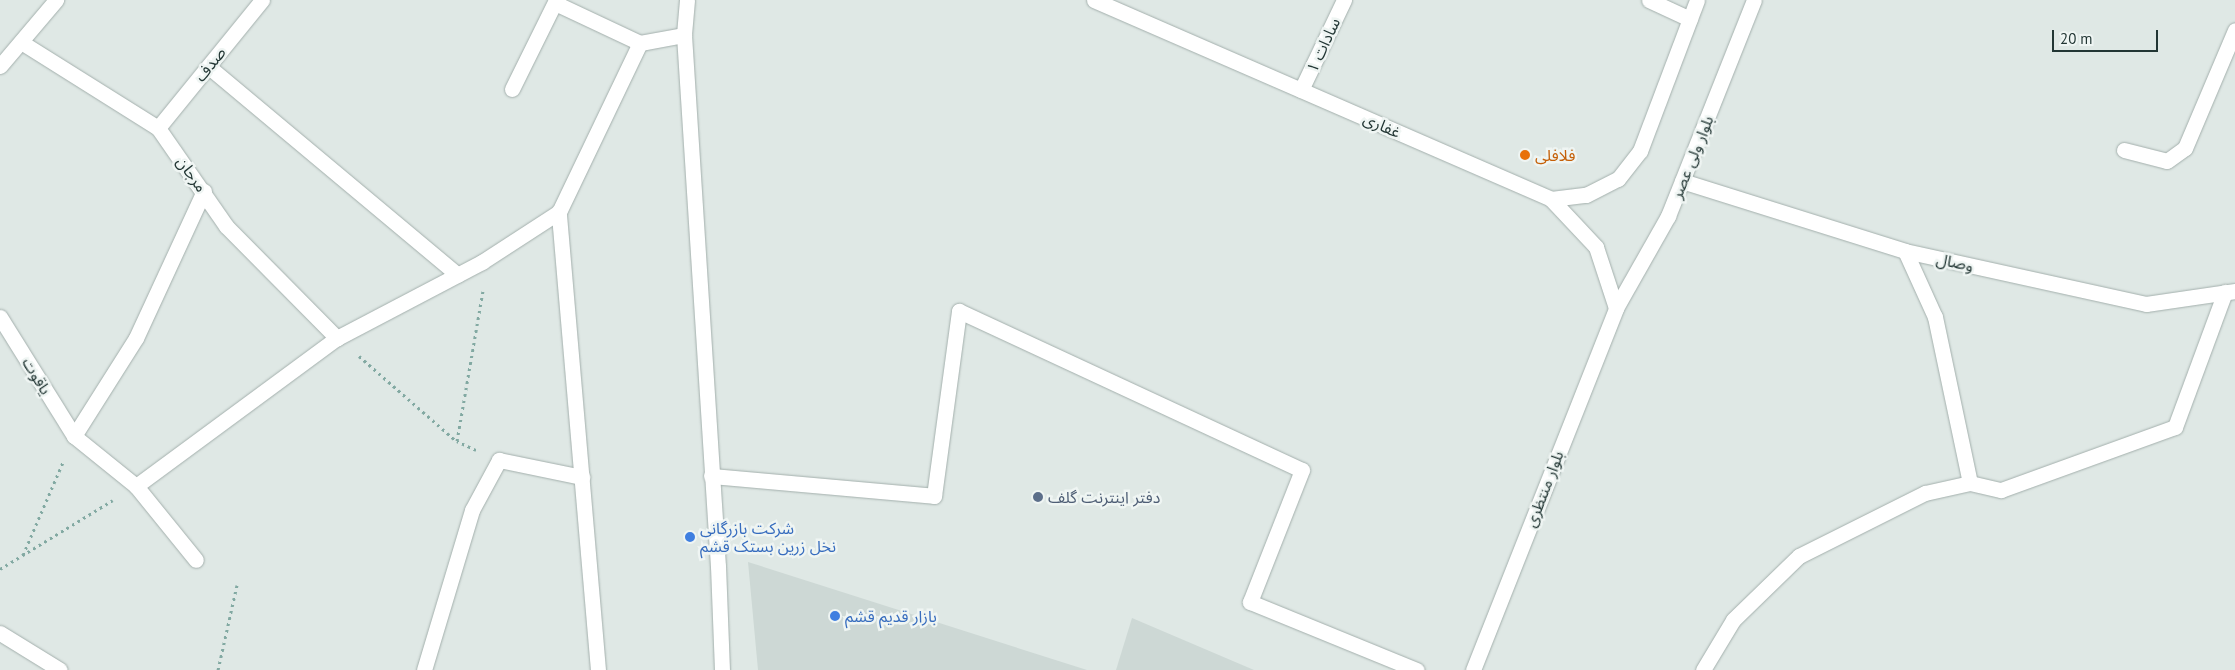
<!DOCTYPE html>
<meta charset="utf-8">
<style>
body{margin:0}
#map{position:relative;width:2235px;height:670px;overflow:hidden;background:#dfe8e5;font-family:"PT Sans","Noto Sans Arabic",sans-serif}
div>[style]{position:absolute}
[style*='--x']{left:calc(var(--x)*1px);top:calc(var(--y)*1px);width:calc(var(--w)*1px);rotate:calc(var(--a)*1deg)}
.built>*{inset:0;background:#cdd8d5}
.path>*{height:3px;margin-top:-1.5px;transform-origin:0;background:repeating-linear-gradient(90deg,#82a9a2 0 2.5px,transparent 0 6.5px)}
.roads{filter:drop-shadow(0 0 1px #a3afac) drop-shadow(0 0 1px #a3afac)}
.lane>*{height:15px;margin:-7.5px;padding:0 7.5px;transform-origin:7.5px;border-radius:7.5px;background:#fff}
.street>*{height:15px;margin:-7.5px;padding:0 7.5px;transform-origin:7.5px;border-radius:7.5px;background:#fff}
.secondary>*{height:15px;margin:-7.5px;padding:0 7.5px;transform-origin:7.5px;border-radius:7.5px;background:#fff}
.dots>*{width:14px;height:14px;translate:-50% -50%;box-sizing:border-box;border:2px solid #eff5f3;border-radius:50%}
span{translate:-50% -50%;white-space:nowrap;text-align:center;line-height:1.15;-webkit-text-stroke:5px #eff5f3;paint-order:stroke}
.street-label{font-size:16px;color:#223634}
.food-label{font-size:16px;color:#c56008}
.left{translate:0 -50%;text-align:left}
.service-label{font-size:16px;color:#4e5e75}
.shop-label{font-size:16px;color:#366cbe}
.scale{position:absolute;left:2052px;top:30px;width:106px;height:22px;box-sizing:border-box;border:2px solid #223634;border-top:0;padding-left:6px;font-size:15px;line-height:18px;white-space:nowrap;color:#223634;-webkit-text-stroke:4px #eff5f3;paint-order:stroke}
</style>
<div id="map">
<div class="built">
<div style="clip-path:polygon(748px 562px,1087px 670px,758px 670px)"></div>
<div style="clip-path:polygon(1132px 618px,1254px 670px,1116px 670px)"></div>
</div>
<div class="path">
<div style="--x:359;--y:356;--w:129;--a:41.2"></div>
<div style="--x:476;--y:450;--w:21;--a:-155"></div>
<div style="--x:457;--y:441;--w:152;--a:-80.2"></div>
<div style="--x:23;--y:555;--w:103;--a:-66.7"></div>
<div style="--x:0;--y:569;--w:132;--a:-31.4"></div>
<div style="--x:218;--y:670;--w:87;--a:-77.4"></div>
</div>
<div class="roads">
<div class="lane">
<div style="--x:1970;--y:483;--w:32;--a:13"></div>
<div style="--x:2001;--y:490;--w:185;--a:-19.9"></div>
<div style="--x:2175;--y:427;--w:144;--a:-69.7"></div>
</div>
<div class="street">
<div style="--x:687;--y:0;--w:35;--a:95"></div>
<div style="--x:684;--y:35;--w:532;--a:86.34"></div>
<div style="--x:718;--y:566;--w:104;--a:87.8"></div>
<div style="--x:1649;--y:0;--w:45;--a:24.9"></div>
<div style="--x:555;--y:3;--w:94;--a:25.2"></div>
<div style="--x:21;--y:42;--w:162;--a:32.1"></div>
<div style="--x:158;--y:128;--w:119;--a:55.2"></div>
<div style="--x:226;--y:226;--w:158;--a:45.3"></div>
<div style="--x:209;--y:67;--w:324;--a:39.9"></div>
<div style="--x:512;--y:89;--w:99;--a:-63.7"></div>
<div style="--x:1301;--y:90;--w:100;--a:-64.5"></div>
<div style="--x:158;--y:128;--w:165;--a:-50.9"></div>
<div style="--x:2124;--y:150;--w:44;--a:14.3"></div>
<div style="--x:2167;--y:161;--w:22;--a:-36"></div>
<div style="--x:2185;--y:148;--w:128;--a:-67"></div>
<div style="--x:1682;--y:181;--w:234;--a:17.4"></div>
<div style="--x:1905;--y:251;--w:247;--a:12.4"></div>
<div style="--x:2146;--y:304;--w:90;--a:-8.3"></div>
<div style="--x:0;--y:317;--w:140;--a:58.1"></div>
<div style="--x:74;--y:436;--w:80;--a:38.9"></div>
<div style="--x:136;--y:486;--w:95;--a:51"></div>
<div style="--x:74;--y:436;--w:116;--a:-57.7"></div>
<div style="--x:136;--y:338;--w:162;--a:-65.2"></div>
<div style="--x:711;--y:476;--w:224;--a:5.1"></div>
<div style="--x:934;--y:496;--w:187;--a:-82.3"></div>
<div style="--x:959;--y:311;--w:378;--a:24.9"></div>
<div style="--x:1302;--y:470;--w:142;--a:111.5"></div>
<div style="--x:1250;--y:602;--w:180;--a:22.2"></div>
<div style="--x:136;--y:486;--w:250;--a:-36.4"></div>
<div style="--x:337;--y:338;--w:164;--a:-27.7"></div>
<div style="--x:482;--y:262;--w:92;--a:-33"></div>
<div style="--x:0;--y:633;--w:70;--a:31.7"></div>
<div style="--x:424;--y:670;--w:167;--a:-73.3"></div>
<div style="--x:472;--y:510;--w:57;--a:-61.6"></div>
<div style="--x:499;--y:460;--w:85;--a:11.6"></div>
<div style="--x:598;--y:670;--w:460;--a:-94.9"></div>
<div style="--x:559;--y:212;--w:187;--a:-64.4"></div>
<div style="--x:640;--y:43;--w:45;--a:-10.3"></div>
<div style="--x:1703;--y:670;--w:58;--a:-59"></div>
<div style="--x:1733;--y:620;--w:92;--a:-44.1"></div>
<div style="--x:1799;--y:556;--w:141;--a:-26.6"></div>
<div style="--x:1925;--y:493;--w:46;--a:-12.5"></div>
<div style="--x:1970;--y:483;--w:170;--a:-101.9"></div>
<div style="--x:1935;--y:317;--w:72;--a:-114.4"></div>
</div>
<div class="secondary">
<div style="--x:1094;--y:0;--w:498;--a:23.5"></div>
<div style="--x:1551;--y:199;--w:66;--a:46.8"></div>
<div style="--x:1596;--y:247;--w:64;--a:71.8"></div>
<div style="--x:0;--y:66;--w:87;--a:-49.7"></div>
<div style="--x:1551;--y:199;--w:35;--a:-7"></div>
<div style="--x:1586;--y:195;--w:36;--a:-27"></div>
<div style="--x:1618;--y:179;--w:36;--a:-52"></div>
<div style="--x:1640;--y:151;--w:161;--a:-69.3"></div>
<div style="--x:1473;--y:670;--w:389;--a:-68.4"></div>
<div style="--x:1616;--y:308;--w:106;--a:-60.5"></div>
<div style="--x:1668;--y:216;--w:232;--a:-68.3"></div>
</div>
</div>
<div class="dots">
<div style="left:1525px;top:155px;background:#e8710a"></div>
<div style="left:1038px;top:497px;background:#5c6f8a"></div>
<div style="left:690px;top:537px;background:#3f7fe0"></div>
<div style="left:835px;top:616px;background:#3f7fe0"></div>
</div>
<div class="street-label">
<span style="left:1323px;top:45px;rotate:-65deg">سادات ۱</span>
<span style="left:210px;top:64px;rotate:-51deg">صدف</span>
<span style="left:1382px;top:125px;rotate:24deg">غفاری</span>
<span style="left:1692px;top:157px;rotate:-68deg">بلوار ولی عصر</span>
<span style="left:192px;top:174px;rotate:54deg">مرجان</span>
<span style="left:1955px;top:262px;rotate:12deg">وصال</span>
<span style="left:37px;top:376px;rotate:58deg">یاقوت</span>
<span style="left:1544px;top:489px;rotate:-69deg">بلوار منتظری</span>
</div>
<div class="food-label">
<span class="left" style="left:1535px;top:155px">فلافلی</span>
</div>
<div class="service-label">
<span class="left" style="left:1048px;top:497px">دفتر اینترنت گلف</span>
</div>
<div class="shop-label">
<span class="left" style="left:700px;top:537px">شرکت بازرگانی<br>نخل زرین بستک قشم</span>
<span class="left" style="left:845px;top:616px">بازار قدیم قشم</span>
</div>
<div class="scale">20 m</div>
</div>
